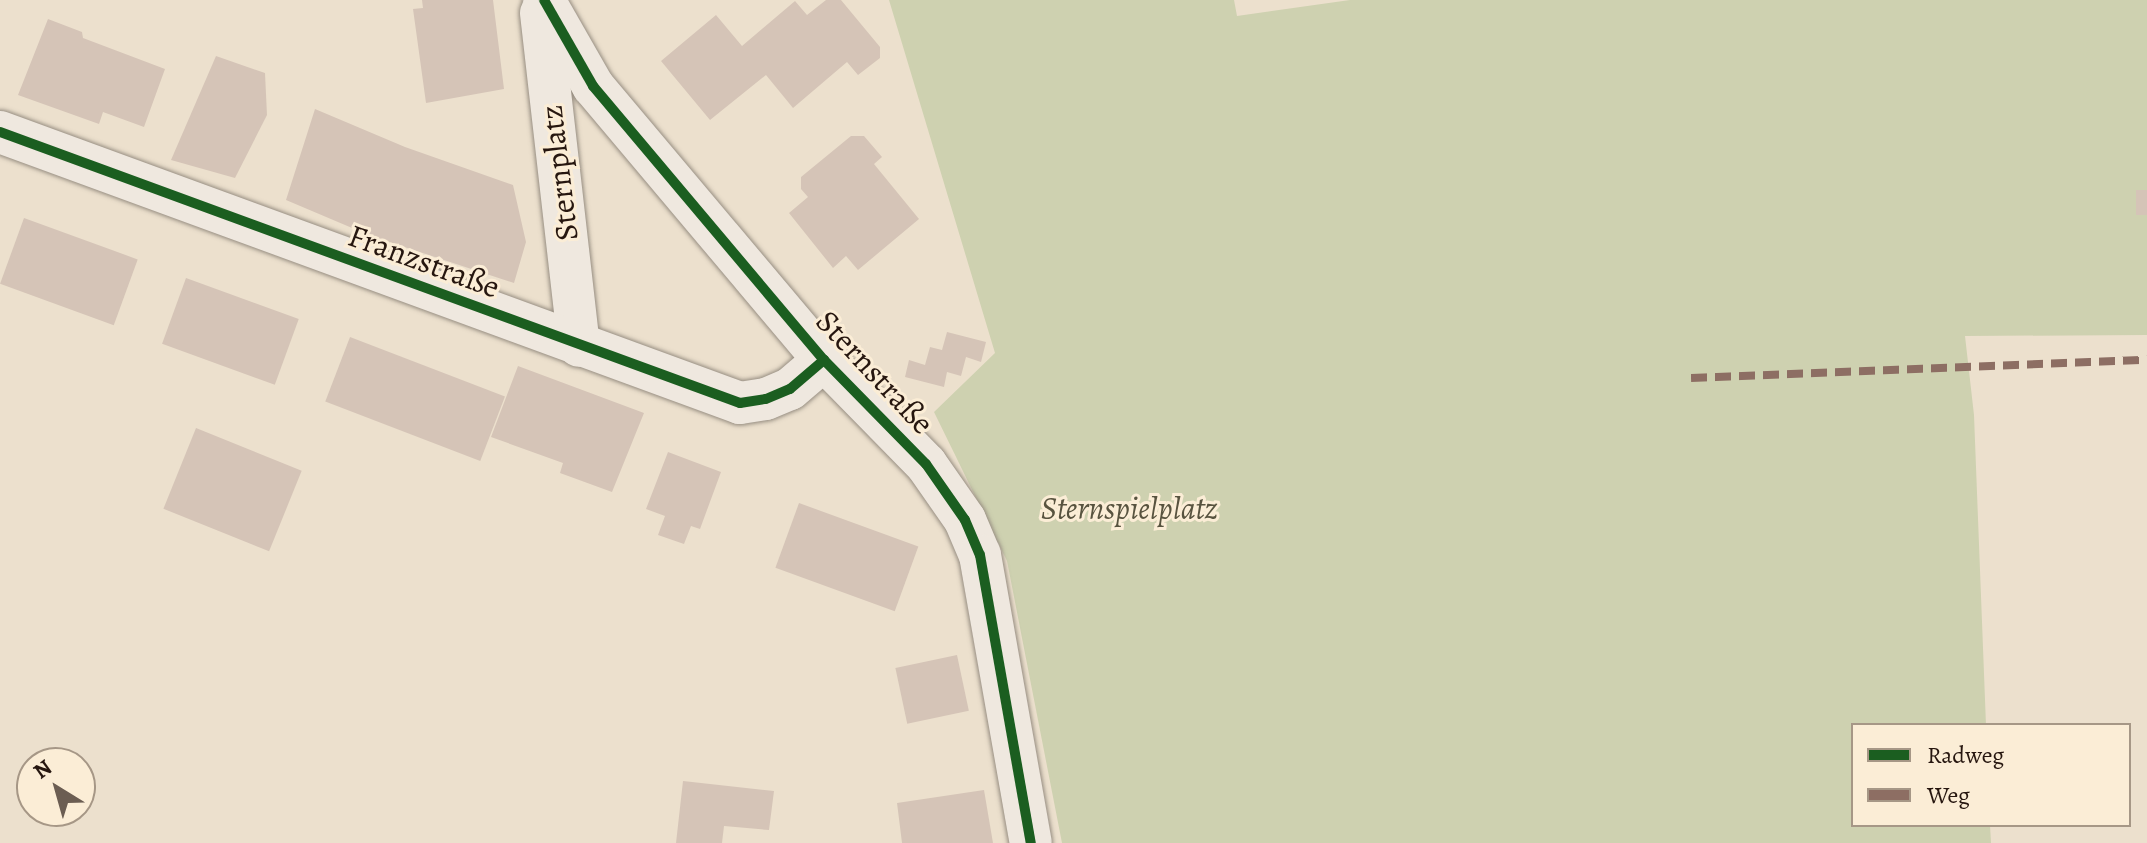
<!DOCTYPE html>
<meta charset="utf-8">
<style>
body{margin:0}
#map{position:relative;width:2147px;height:843px;overflow:hidden;background:#ece0cd;font-family:Alegreya,serif}
div>[style]{position:absolute}
[style*='--x']{left:calc(var(--x)*1px);top:calc(var(--y)*1px);width:calc(var(--w)*1px);rotate:calc(var(--a)*1deg)}
.green>*{inset:0;background:#ced1b0}
.building>*{inset:0;background:#d5c4b7;transform-origin:0 0}
.roads{filter:drop-shadow(0 0 2px #978e82) drop-shadow(0 0 2px #978e82)}
.street>*{height:42px;margin:-21px;padding:0 21px;transform-origin:21px;border-radius:21px;background:#efe8df}
.quiet>*{height:8px;margin-top:-4px;transform-origin:0;background:repeating-linear-gradient(90deg,#8d6e63 0 16px,transparent 0 24px)}
.cycleway>*{height:10px;margin:-5px;padding:0 5px;transform-origin:5px;border-radius:5px;background:#1b5e20}
span{translate:-50% -50%;white-space:nowrap;text-align:center;line-height:1.15;-webkit-text-stroke:6px #fbedd6;paint-order:stroke}
.street-label{font-size:32px;color:#26160f}
.park-label{font-size:32px;color:#58533f;font-style:italic}
.legend{position:absolute;left:1851px;top:723px;width:280px;height:104px;box-sizing:border-box;background:#fbedd6;border:2px solid #a69786;margin:0;padding:10px 14px;list-style:none;font-size:24px;color:#26160f}
.legend li{display:flex;align-items:center;gap:16px;height:40px}
.legend b{width:40px;border:2px solid #a69786}
.north{position:absolute;left:16px;top:747px;width:80px;height:80px;box-sizing:border-box;background:#fbedd6;border:2px solid #a69786;border-radius:50%;rotate:323deg;font-size:22px;font-weight:700;line-height:32px;text-align:center;color:#26160f}
.north::after{content:'';display:block;margin:auto;width:28px;height:36px;background:#6b5d52;clip-path:polygon(50% 0,100% 100%,50% 72%,0 100%)}
</style>
<div id="map">
<div class="green">
<div style="clip-path:polygon(889px 0,1234px 0,1237px 16px,1350px 0,2147px 0,2147px 335px,1965px 336px,1974px 415px,1986px 725px,1853px 725px,1853px 825px,1990px 825px,1991px 843px,1062px 843px,1007px 561px,934px 412px,995px 353px)"></div>
</div>
<div class="building">
<div style="clip-path:polygon(422px 0,493px 0,504px 89px,426px 103px,413px 9px,423px 8px)"></div>
<div style="clip-path:polygon(826px 0,841px 0,880px 47px,880px 58px,858px 75px,847px 62px,793px 108px,766px 75px,710px 120px,661px 61px,716px 15px,742px 46px,795px 1px,807px 15px)"></div>
<div style="clip-path:polygon(48px 19px,82px 32px,83px 38px,165px 69px,144px 127px,103px 112px,99px 124px,18px 95px)"></div>
<div style="clip-path:polygon(216px 56px,265px 73px,267px 115px,235px 178px,171px 160px)"></div>
<div style="clip-path:polygon(315px 109px,405px 147px,513px 185px,526px 242px,514px 283px,371px 236px,286px 200px)"></div>
<div style="clip-path:polygon(851px 136px,864px 136px,882px 157px,874px 164px,919px 219px,858px 270px,846px 256px,833px 268px,789px 213px,808px 197px,801px 189px,801px 177px)"></div>
<div style="left:2136px;top:190px;width:11px;height:25px"></div>
<div style="left:24px;top:218px;width:121px;height:70px;rotate:20deg"></div>
<div style="left:186px;top:278px;width:120px;height:70px;rotate:20deg"></div>
<div style="clip-path:polygon(947px 332px,986px 342px,981px 362px,966px 357px,961px 376px,947px 372px,944px 387px,905px 377px,909px 360px,925px 365px,930px 347px,942px 350px)"></div>
<div style="left:350px;top:337px;width:166px;height:69px;rotate:21deg"></div>
<div style="clip-path:polygon(518px 366px,644px 413px,612px 492px,560px 473px,563px 463px,491px 437px)"></div>
<div style="left:196px;top:428px;width:114px;height:87px;rotate:22deg"></div>
<div style="clip-path:polygon(668px 452px,721px 472px,700px 529px,691px 526px,684px 544px,658px 535px,665px 516px,646px 509px)"></div>
<div style="left:799px;top:503px;width:127px;height:69px;rotate:20deg"></div>
<div style="left:957px;top:655px;width:57px;height:63px;rotate:78deg"></div>
<div style="clip-path:polygon(683px 781px,774px 791px,769px 830px,724px 826px,722px 843px,676px 843px)"></div>
<div style="clip-path:polygon(984px 790px,993px 843px,902px 843px,897px 803px)"></div>
</div>
<div class="roads">
<div class="street">
<div style="--x:544;--y:0;--w:99;--a:60.3"></div>
<div style="--x:593;--y:86;--w:358;--a:49.9"></div>
<div style="--x:824;--y:360;--w:146;--a:45.6"></div>
<div style="--x:926;--y:464;--w:68;--a:55.1"></div>
<div style="--x:965;--y:520;--w:38;--a:67"></div>
<div style="--x:980;--y:555;--w:292;--a:80"></div>
<div style="--x:541;--y:13;--w:335;--a:83.5"></div>
<div style="--x:0;--y:132;--w:788;--a:20.11"></div>
<div style="--x:740;--y:403;--w:26;--a:-9"></div>
<div style="--x:766;--y:399;--w:26;--a:-23"></div>
<div style="--x:790;--y:389;--w:45;--a:-40.5"></div>
</div>
</div>
<div class="quiet">
<div style="--x:1691;--y:378;--w:456;--a:-2.3"></div>
</div>
<div class="cycleway">
<div style="--x:544;--y:0;--w:99;--a:60.3"></div>
<div style="--x:593;--y:86;--w:358;--a:49.9"></div>
<div style="--x:824;--y:360;--w:146;--a:45.6"></div>
<div style="--x:926;--y:464;--w:68;--a:55.1"></div>
<div style="--x:965;--y:520;--w:38;--a:67"></div>
<div style="--x:980;--y:555;--w:292;--a:80"></div>
<div style="--x:0;--y:132;--w:788;--a:20.11"></div>
<div style="--x:740;--y:403;--w:26;--a:-9"></div>
<div style="--x:766;--y:399;--w:26;--a:-23"></div>
<div style="--x:790;--y:389;--w:45;--a:-40.5"></div>
</div>
<div class="street-label">
<span style="left:559px;top:173px;rotate:-97deg">Sternplatz</span>
<span style="left:424px;top:261px;rotate:20deg">Franzstraße</span>
<span style="left:875px;top:372px;rotate:47deg">Sternstraße</span>
</div>
<div class="park-label">
<span style="left:1129px;top:508px">Sternspielplatz</span>
</div>
<ul class="legend">
<li><b style="height:10px;background:#1b5e20"></b>Radweg</li>
<li><b style="height:10px;background:#8d6e63"></b>Weg</li>
</ul>
<div class="north">N</div>
</div>
